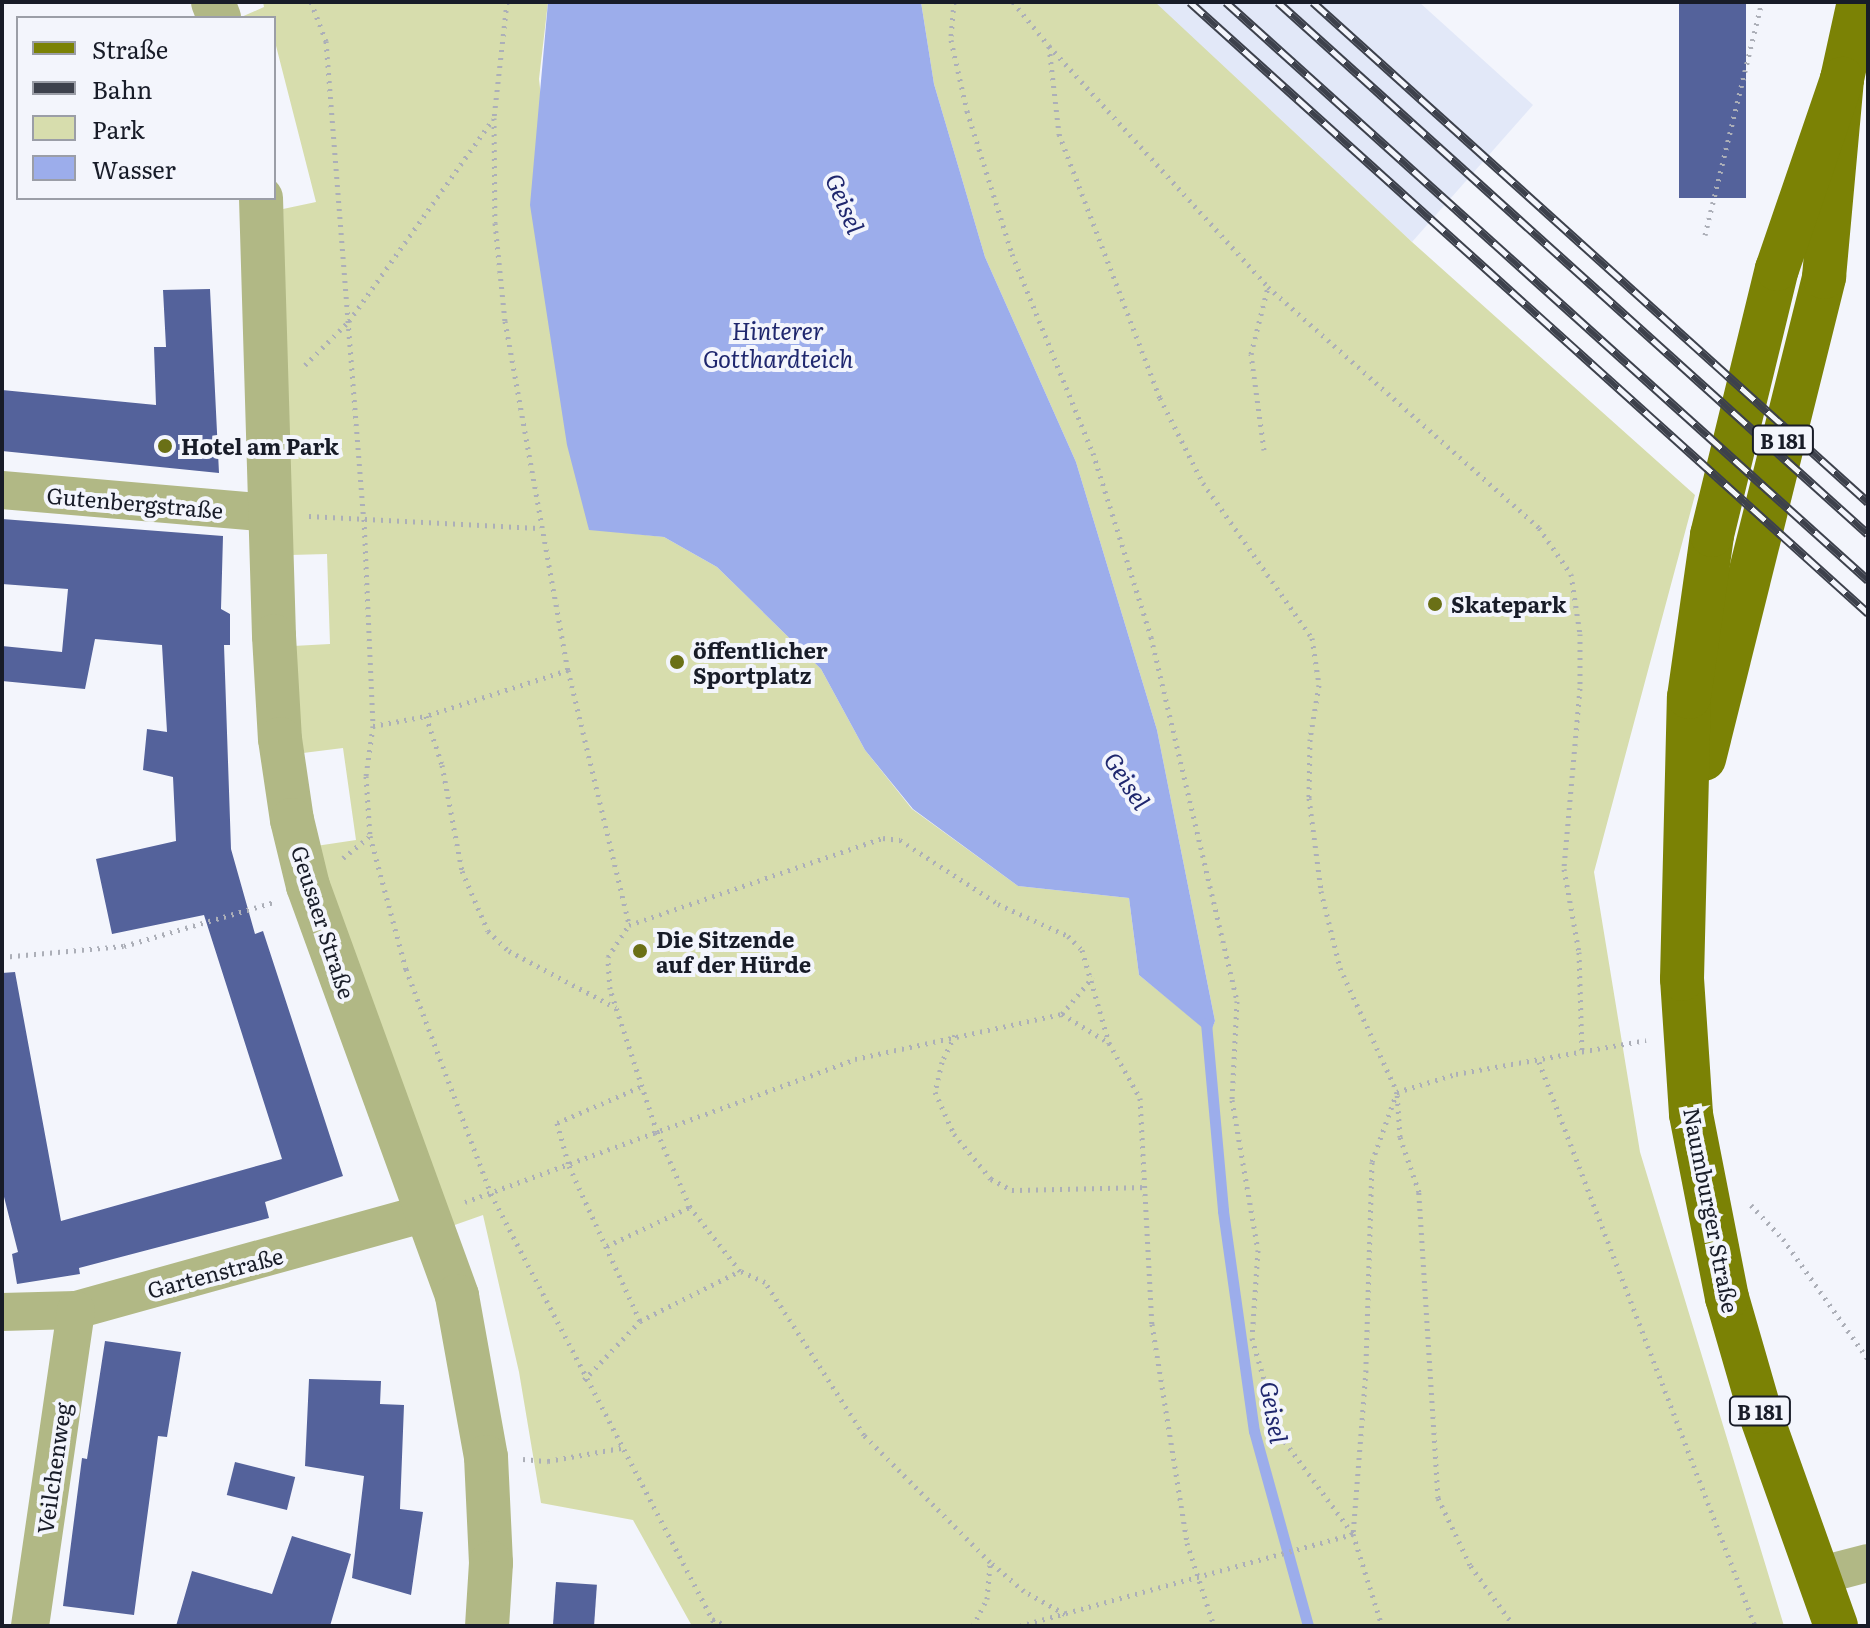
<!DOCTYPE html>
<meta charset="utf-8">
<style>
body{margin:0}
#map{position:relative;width:1870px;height:1628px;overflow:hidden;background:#f3f5fc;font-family:Literata,serif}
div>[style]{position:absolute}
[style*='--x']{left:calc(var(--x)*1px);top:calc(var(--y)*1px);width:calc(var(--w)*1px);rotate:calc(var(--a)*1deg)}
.built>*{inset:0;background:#e2e8f8}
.green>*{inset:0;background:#d7ddad}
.water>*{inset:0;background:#9cadeb}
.stream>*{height:11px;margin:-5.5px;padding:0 5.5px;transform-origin:5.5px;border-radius:5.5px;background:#9cadeb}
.building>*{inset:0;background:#54629b;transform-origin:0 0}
.path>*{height:5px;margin-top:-2.5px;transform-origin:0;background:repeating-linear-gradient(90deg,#acafb8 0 2px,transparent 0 8px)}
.minor>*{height:38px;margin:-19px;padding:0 19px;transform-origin:19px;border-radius:19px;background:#b1b885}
.tertiary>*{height:44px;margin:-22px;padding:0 22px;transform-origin:22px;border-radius:22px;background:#b1b885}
.primary>*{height:44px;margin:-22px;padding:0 22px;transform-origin:22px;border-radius:22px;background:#7b8205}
.rail>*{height:9px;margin-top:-4.5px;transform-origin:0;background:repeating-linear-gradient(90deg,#f3f5fc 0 18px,#3d414c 0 36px);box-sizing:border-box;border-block:2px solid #3d414c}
.dots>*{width:22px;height:22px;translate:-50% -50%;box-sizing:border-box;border:4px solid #f3f5fc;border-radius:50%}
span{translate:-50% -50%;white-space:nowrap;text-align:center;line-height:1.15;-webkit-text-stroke:8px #f3f5fc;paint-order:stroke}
.shield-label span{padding:2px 6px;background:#f3f5fc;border:2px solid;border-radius:6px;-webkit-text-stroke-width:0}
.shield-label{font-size:20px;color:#181c28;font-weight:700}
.poi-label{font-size:22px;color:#181c28;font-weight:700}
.left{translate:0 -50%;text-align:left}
.street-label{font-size:22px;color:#181c28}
.water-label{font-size:24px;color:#1f276e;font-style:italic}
.frame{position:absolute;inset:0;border:4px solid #181c28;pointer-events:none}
.legend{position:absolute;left:16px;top:16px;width:260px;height:184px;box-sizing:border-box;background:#f3f5fc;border:2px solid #9b9ea7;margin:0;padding:10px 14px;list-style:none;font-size:24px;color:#181c28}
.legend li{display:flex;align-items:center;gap:16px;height:40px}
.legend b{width:40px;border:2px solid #9b9ea7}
</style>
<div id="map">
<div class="built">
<div style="clip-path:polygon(1152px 2px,1419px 2px,1533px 105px,1412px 242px)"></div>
</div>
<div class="green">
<div style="clip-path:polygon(263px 2px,548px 2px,539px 79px,589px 529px,664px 537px,717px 567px,821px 669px,865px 750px,912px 809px,1018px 886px,1129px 898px,1139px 975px,1210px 1033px,1215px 1021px,1157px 730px,1076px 462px,985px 257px,934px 84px,921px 2px,1155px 2px,1412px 242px,1695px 495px,1594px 872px,1640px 1152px,1784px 1626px,692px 1626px,633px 1520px,541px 1503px,519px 1372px,483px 1215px,449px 1227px,316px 846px,356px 840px,343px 748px,303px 753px,293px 646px,330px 644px,327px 554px,290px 555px,283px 209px,316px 202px,274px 38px,274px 18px,239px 18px,264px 7px)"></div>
</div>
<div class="water">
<div style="clip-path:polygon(548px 2px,921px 2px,934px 84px,985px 257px,1076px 462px,1157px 730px,1215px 1021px,1210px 1034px,1139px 975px,1129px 898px,1018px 886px,913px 809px,865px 750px,821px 669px,717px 567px,664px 537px,589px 530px,567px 445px,530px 205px)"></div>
</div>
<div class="stream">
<div style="--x:1206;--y:1023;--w:189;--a:84.8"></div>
<div style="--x:1223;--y:1211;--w:222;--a:82"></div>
<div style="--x:1254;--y:1431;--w:202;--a:74.5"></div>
</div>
<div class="building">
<div style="left:1679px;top:2px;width:67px;height:196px"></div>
<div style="clip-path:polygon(210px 289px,219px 473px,2px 451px,2px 390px,156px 405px,154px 347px,166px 347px,163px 290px)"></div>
<div style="clip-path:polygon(2px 519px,223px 536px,221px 609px,230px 614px,230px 645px,224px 645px,231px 849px,255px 934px,263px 931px,343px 1176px,265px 1202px,269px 1218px,79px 1268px,80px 1274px,17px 1284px,12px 1254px,18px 1252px,2px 1189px,2px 973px,15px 972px,61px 1221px,282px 1159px,204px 915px,112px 934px,96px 859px,176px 841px,173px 777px,143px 770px,147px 729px,167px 732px,162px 645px,95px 639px,85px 689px,2px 681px,2px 646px,62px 652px,68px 589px,2px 584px)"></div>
<div style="clip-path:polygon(105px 1341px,181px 1352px,167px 1437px,158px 1436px,134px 1615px,63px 1606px,82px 1458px,87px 1459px)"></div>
<div style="clip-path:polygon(309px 1379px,381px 1381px,380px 1404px,404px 1405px,400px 1509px,423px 1512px,411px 1595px,352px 1578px,364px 1476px,305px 1466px)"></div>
<div style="left:235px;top:1462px;width:62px;height:34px;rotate:14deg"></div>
<div style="clip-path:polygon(292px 1536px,351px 1554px,330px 1626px,176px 1626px,192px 1571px,272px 1594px)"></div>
<div style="left:556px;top:1582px;width:41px;height:44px;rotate:4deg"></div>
</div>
<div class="path">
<div style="--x:311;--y:2;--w:42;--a:69"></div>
<div style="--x:326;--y:41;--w:480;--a:85.5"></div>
<div style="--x:364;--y:519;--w:207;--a:87.5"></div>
<div style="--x:373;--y:726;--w:50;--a:98"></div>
<div style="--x:366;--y:776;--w:60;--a:86.2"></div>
<div style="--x:370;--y:836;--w:138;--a:74.9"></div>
<div style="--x:406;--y:969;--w:241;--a:69.3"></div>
<div style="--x:491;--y:1194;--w:487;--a:62.5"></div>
<div style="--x:507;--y:2;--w:117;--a:96.4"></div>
<div style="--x:494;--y:118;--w:105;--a:89.5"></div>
<div style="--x:495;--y:223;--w:99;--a:84.2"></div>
<div style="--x:505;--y:321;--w:355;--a:79.8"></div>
<div style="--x:568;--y:670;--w:262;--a:76.5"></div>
<div style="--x:954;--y:2;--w:38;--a:95"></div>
<div style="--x:951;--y:40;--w:73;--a:77.3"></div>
<div style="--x:967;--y:111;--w:150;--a:72.5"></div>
<div style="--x:1012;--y:254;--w:215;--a:67.9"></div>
<div style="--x:1093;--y:453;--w:193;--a:72.5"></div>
<div style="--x:1151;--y:637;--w:374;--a:76.7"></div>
<div style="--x:1237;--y:1001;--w:99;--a:92.9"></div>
<div style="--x:1232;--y:1100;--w:152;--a:80.2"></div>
<div style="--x:1258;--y:1250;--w:88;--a:93.9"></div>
<div style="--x:1252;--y:1338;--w:101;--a:73.9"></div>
<div style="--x:1280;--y:1435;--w:123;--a:53.6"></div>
<div style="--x:1353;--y:1534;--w:96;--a:72.5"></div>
<div style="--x:1013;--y:2;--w:57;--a:50.7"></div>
<div style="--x:1049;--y:46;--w:89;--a:83.5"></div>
<div style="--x:1059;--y:134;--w:283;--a:69.1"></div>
<div style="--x:1160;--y:398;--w:95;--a:63.2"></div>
<div style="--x:1203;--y:483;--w:189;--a:54.9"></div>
<div style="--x:1312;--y:638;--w:48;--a:81.5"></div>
<div style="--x:1319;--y:685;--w:55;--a:99.5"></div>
<div style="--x:1310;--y:739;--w:59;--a:91"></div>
<div style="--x:1309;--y:798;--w:94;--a:82.6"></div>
<div style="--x:1321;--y:891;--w:79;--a:76.1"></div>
<div style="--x:1340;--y:968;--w:136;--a:65.3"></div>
<div style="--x:1397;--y:1092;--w:74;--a:109.7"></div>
<div style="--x:1372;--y:1162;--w:208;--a:91.7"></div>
<div style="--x:1366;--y:1370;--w:165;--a:94.5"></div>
<div style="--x:1353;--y:1534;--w:345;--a:164.6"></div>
<div style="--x:1049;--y:46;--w:326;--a:47.7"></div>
<div style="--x:1268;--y:287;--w:363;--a:41.6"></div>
<div style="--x:1539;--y:528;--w:56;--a:55.2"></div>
<div style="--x:1571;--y:574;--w:61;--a:81.5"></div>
<div style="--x:1580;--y:634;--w:54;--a:90"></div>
<div style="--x:1580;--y:688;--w:182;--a:95.1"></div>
<div style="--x:1564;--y:869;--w:84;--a:79.8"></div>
<div style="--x:1579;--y:952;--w:100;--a:88.3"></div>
<div style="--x:1705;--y:235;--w:240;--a:-76.3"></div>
<div style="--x:305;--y:365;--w:62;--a:-45"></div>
<div style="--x:349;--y:321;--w:248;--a:-54.5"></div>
<div style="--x:1264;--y:450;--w:97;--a:-97.7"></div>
<div style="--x:1251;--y:354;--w:69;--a:-75.8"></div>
<div style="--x:309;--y:516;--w:230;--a:3"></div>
<div style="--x:568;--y:670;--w:149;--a:162.1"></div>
<div style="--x:426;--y:716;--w:52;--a:71.9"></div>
<div style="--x:442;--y:765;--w:108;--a:79.3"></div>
<div style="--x:462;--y:871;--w:65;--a:66.6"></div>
<div style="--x:488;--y:931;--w:29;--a:44"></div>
<div style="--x:509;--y:951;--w:121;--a:28"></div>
<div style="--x:373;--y:726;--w:54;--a:-10.7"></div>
<div style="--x:343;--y:858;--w:33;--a:-39"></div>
<div style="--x:2;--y:957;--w:122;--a:-5.2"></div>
<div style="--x:124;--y:946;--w:156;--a:-16.3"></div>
<div style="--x:1062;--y:1014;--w:48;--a:-50"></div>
<div style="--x:955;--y:1035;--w:30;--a:116"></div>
<div style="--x:942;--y:1062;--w:31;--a:103"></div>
<div style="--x:935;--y:1092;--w:46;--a:65.7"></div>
<div style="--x:954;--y:1134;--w:58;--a:50.6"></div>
<div style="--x:991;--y:1179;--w:24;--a:28"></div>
<div style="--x:1012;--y:1190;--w:135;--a:-1.3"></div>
<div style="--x:1539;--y:1062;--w:604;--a:69.04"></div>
<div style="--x:640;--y:1087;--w:90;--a:156.6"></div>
<div style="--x:557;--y:1123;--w:45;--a:74.4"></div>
<div style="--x:569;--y:1166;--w:170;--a:65.4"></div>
<div style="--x:465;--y:1202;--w:415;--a:-20.1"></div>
<div style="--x:855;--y:1059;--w:212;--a:-12.3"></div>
<div style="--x:1062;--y:1014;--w:55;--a:31.7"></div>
<div style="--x:1751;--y:1205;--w:47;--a:46.7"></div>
<div style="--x:1783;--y:1239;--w:147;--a:54.7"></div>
<div style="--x:607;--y:1246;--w:92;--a:-25.2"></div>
<div style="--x:584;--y:1380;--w:81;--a:-46.5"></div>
<div style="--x:640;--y:1321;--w:112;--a:-26.6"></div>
<div style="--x:523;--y:1459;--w:25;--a:5"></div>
<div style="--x:548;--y:1461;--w:74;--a:-10.1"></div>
<div style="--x:1065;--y:1614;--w:47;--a:-150.7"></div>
<div style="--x:1024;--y:1591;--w:45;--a:-139.5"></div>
<div style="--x:990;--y:1562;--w:179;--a:-134.8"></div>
<div style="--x:864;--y:1435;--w:182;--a:-122.9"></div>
<div style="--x:765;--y:1282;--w:27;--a:-156"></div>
<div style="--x:740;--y:1271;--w:81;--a:-128"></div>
<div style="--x:690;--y:1207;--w:82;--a:-113.7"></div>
<div style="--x:657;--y:1132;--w:151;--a:-108.2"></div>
<div style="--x:610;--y:989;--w:32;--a:-94"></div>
<div style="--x:608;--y:957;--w:38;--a:-57"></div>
<div style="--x:629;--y:925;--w:268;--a:-18.9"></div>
<div style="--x:883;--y:838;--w:17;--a:7"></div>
<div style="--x:900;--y:840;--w:117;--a:33.1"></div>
<div style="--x:998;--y:904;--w:77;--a:24.6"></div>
<div style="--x:1068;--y:936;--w:20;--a:45"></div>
<div style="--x:1082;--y:950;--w:97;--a:73.8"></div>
<div style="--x:1109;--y:1043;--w:63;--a:60.6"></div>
<div style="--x:1140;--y:1098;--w:226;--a:87"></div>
<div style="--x:1152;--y:1324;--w:222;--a:80.9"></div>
<div style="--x:1187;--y:1543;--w:87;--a:72"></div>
<div style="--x:712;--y:1619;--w:17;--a:24"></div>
<div style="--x:973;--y:1626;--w:30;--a:-63"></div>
<div style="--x:987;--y:1599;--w:36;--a:-85"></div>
<div style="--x:1514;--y:1626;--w:75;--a:-125.8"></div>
<div style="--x:1470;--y:1565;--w:74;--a:-115.5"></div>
<div style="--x:1438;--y:1498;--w:307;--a:-93.6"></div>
<div style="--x:1419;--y:1192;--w:58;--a:-109.1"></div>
<div style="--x:1400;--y:1137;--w:45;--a:-93.8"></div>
<div style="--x:1397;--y:1092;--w:62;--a:-17"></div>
<div style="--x:1456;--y:1074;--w:193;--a:-10.1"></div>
</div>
<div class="minor">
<div style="--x:2;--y:490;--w:268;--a:4.9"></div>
<div style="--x:2;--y:1312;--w:74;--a:-1.5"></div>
<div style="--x:76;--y:1310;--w:363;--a:-15.5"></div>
<div style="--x:1818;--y:1576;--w:52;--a:-14.6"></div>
<div style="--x:30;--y:1626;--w:319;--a:-81.7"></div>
</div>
<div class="tertiary">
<div style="--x:213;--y:2;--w:17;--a:69"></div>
<div style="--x:261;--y:198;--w:438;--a:88.3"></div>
<div style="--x:274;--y:636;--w:103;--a:86.7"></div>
<div style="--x:280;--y:739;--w:82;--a:81.6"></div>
<div style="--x:292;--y:820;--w:68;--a:76.4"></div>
<div style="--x:308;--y:886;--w:436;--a:70"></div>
<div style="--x:457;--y:1296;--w:164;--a:79.8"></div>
<div style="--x:486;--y:1457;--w:106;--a:87.3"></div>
<div style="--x:491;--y:1563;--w:63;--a:93.6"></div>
</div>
<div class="primary">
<div style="--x:1704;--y:759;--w:497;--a:-76"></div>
<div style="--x:1824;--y:277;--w:199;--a:-84.8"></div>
<div style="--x:1842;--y:79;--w:79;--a:-77.6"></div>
<div style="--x:1836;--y:1626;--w:227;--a:-109.6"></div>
<div style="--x:1760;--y:1412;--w:119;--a:-106.1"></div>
<div style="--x:1727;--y:1298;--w:187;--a:-101.1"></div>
<div style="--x:1691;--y:1114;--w:135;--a:-93.8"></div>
<div style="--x:1682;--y:979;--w:282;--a:-88.6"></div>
<div style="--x:1689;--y:697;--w:164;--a:-81.9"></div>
<div style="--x:1712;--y:535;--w:274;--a:-76.3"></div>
<div style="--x:1777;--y:269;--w:201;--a:-71.1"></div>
</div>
<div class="rail">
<div style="--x:1190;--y:2;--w:913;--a:42.02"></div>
<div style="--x:1226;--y:2;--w:864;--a:42"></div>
<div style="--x:1278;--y:2;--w:794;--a:42.04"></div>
<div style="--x:1313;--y:2;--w:747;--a:42.02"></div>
</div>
<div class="dots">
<div style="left:165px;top:446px;background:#6a7016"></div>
<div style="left:1435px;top:604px;background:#6a7016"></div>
<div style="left:677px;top:662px;background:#6a7016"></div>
<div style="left:640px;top:951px;background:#6a7016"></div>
</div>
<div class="shield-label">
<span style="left:1783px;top:440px">B 181</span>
<span style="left:1760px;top:1411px">B 181</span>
</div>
<div class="poi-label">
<span class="left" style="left:181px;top:446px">Hotel am Park</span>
<span class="left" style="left:1451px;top:604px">Skatepark</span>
<span class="left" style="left:693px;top:662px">öffentlicher<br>Sportplatz</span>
<span class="left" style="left:656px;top:951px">Die Sitzende<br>auf der Hürde</span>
</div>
<div class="street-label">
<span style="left:135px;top:502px;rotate:5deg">Gutenbergstraße</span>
<span style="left:324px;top:922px;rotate:72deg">Geusaer Straße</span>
<span style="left:1712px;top:1210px;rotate:79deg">Naumburger Straße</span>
<span style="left:215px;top:1272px;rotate:-15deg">Gartenstraße</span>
<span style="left:53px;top:1468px;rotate:-82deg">Veilchenweg</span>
</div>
<div class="water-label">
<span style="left:846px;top:203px;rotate:67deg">Geisel</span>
<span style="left:778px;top:344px">Hinterer<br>Gotthardteich</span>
<span style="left:1128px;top:780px;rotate:57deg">Geisel</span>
<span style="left:1275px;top:1412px;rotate:80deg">Geisel</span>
</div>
<div class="frame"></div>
<ul class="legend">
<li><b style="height:10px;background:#7b8205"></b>Straße</li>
<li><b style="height:10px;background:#3d414c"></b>Bahn</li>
<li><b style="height:22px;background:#d7ddad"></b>Park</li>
<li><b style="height:22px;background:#9cadeb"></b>Wasser</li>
</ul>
</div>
